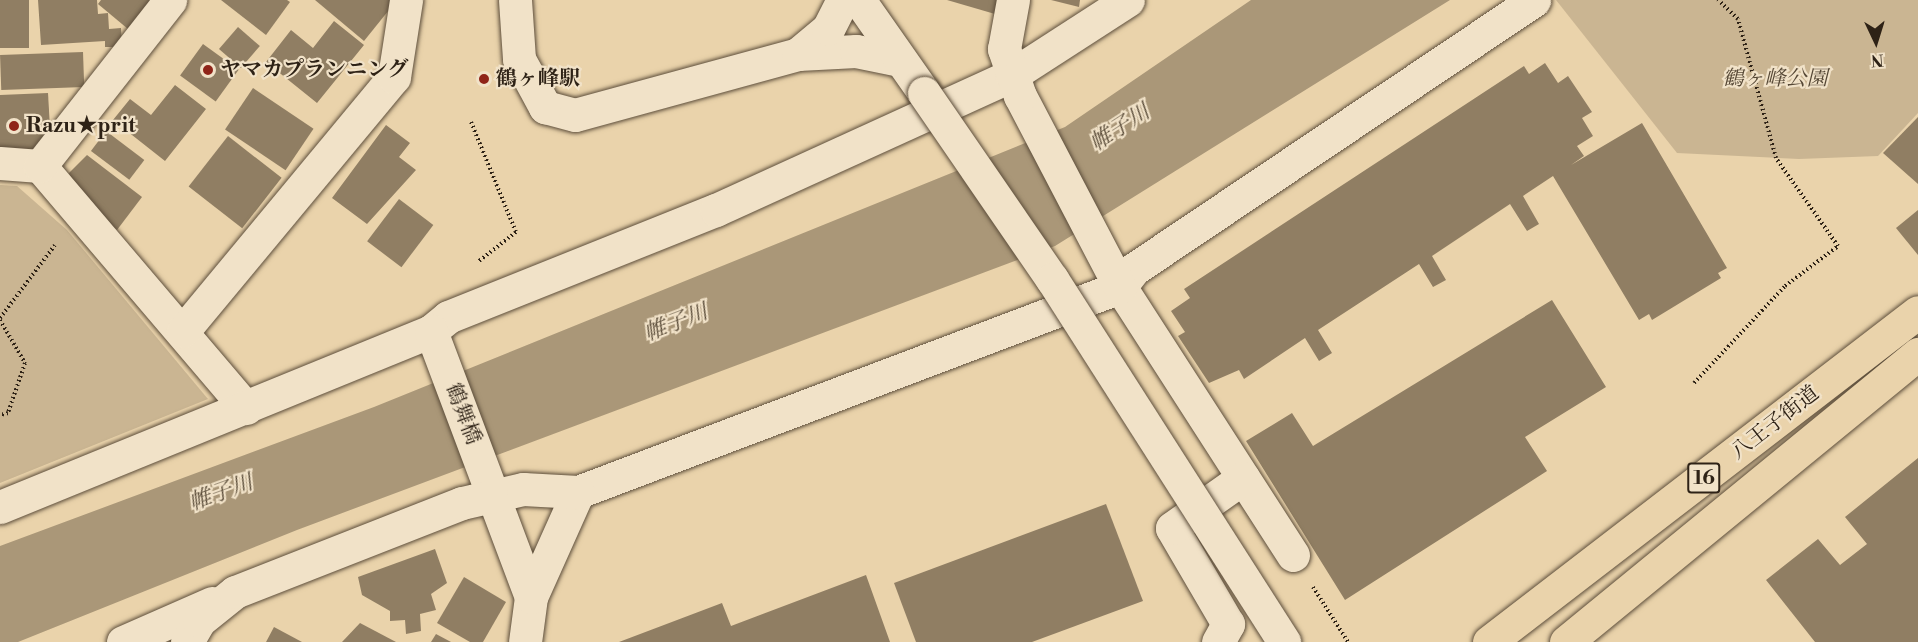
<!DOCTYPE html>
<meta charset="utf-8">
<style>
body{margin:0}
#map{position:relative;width:1918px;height:642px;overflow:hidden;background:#ead3ab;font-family:"Libre Bodoni","Noto Serif JP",serif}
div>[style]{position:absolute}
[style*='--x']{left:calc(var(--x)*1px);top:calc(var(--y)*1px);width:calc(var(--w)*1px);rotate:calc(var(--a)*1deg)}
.green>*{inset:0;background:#cab592}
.water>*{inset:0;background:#aa9778}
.building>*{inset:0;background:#907e63;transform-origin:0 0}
.path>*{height:4px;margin-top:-2px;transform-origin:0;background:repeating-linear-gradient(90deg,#2e2216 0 1.5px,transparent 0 4.5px)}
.roads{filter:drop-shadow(0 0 2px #5d4e3b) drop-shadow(0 0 2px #5d4e3b)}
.minor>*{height:33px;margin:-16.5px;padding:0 16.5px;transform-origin:16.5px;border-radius:16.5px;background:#f1e2c8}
.highway>*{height:33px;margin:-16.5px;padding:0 16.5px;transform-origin:16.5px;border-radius:16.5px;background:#ead3ab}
.bridges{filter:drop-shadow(0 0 2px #5d4e3b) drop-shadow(0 0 2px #5d4e3b)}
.minor-bridge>*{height:33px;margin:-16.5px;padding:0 16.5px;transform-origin:16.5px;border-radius:16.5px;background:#f1e2c8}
.dots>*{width:16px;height:16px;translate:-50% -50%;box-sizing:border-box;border:3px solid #f1e2c8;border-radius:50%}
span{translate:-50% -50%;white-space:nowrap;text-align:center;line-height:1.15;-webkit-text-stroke:4.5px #f1e2c8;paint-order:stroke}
.shield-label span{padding:2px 4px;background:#f1e2c8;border:2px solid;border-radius:4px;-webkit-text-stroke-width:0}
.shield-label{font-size:20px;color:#2e2216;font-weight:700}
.poi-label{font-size:21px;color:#2e2216;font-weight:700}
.left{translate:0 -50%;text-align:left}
.park-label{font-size:21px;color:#554735;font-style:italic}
.street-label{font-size:21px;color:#2e2216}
.water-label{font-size:22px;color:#594b38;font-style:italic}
.north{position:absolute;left:1846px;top:12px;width:60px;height:60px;-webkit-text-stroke:4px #f1e2c8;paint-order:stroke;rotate:176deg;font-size:16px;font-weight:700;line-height:24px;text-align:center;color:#2e2216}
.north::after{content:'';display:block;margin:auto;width:21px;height:27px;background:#2e2216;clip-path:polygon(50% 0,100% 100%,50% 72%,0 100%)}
</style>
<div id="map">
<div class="green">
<div style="clip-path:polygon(1556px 0,1918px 0,1918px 113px,1878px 156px,1799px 159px,1677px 153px)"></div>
<div style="clip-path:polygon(0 185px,17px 186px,67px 230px,208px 399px,0 483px)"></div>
</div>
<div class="water">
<div style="clip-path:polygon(1251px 0,1450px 0,1055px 246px,297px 530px,18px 642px,0 642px,0 546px,374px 407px,1065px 127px)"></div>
</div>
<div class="building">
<div style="left:0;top:0;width:29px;height:48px"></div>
<div style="clip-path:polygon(38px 0,97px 0,98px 14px,108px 13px,109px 29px,121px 28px,122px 47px,105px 47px,105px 41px,41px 45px)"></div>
<div style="clip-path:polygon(101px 0,149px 0,151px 2px,128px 29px,98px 4px)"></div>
<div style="clip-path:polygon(221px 0,287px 0,290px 2px,266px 35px)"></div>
<div style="clip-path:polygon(315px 0,397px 0,364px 41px)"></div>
<div style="clip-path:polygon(947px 0,998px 0,995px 14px)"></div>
<div style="clip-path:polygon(1051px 0,1080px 0,1079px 7px)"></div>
<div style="clip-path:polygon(334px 21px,364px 45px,317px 103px,266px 62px,291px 30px,313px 48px)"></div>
<div style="left:238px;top:27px;width:29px;height:29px;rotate:41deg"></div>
<div style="left:203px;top:44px;width:44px;height:39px;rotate:36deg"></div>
<div style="left:83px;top:52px;width:35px;height:83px;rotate:88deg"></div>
<div style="clip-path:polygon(1545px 63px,1558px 83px,1568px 76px,1592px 112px,1582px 118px,1593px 136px,1577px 146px,1584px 156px,1571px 165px,1642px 123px,1727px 268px,1718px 273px,1721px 278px,1652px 320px,1649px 314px,1639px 320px,1553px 176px,1523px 196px,1539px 224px,1527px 231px,1510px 204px,1432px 256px,1446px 280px,1433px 287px,1419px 264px,1318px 330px,1332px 353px,1319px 361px,1305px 338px,1244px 379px,1239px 370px,1209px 383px,1178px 336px,1185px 332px,1171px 311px,1190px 298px,1184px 289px,1524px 66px,1529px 74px)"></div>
<div style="clip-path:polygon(175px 85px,206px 109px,165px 161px,113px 120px,130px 99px,151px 115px)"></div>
<div style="left:253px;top:88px;width:73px;height:50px;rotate:34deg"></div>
<div style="clip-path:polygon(48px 93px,50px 128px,33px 151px,0 152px,0 95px)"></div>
<div style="clip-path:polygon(1918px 117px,1918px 184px,1883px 153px)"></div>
<div style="clip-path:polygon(386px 125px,410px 143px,399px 157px,416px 170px,367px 224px,332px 198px)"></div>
<div style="left:106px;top:131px;width:48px;height:25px;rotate:37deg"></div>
<div style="left:228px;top:136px;width:68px;height:64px;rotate:38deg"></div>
<div style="clip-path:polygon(87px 155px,142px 197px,117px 230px,72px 192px,69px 173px)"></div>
<div style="left:399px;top:199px;width:43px;height:53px;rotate:37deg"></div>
<div style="clip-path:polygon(1918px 210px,1918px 255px,1896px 228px)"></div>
<div style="clip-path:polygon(1552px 300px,1606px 387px,1525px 437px,1547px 471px,1345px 600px,1246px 441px,1292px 413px,1313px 446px)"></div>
<div style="clip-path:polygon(1918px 458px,1918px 642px,1815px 642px,1766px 580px,1818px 539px,1840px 565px,1867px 544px,1845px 517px)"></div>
<div style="clip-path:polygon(1106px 504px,1143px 601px,1032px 642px,916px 642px,894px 583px)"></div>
<div style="clip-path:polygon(435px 549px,447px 583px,431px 594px,436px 610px,420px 614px,421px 631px,406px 634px,405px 620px,390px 621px,390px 611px,362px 595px,358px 577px)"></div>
<div style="clip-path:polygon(866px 575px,890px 642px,619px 642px,722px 603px,731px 626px)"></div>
<div style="clip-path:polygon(464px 577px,506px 602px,483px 642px,470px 642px,437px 623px)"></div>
<div style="clip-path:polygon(360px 623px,396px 642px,342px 642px)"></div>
<div style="clip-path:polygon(274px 627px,302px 642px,266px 642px)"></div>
<div style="clip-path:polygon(436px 634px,451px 642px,431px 642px)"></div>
</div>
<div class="path">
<div style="--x:471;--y:122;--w:119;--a:67.8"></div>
<div style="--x:516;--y:232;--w:47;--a:141.9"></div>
<div style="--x:0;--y:318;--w:91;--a:-53"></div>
<div style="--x:0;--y:320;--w:50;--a:59.8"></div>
<div style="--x:25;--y:363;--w:53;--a:108.8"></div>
<div style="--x:8;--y:413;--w:8;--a:166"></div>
<div style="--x:1694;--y:383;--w:133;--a:-46.8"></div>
<div style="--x:1785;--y:286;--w:66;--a:-37"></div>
<div style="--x:1838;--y:246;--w:108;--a:-125.2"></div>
<div style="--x:1776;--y:158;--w:144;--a:-105.3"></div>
<div style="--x:1738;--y:19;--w:28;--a:-136"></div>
<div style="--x:1313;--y:587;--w:65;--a:57.5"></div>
</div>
<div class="roads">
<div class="minor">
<div style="--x:515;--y:0;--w:59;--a:86.1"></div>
<div style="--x:519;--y:59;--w:55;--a:61.6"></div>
<div style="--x:545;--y:107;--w:31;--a:15"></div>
<div style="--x:575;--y:115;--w:231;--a:-15.3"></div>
<div style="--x:798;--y:54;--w:58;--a:-3"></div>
<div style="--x:856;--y:51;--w:45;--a:11.6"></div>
<div style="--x:859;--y:0;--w:113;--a:55"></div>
<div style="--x:798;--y:54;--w:39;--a:-40"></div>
<div style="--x:828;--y:29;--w:33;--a:-63"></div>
<div style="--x:0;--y:163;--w:40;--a:4.3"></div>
<div style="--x:40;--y:166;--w:318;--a:49.6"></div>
<div style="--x:40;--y:166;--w:211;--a:-51.9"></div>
<div style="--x:183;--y:331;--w:330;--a:-50.3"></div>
<div style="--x:394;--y:77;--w:78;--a:-81.1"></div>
<div style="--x:431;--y:331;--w:22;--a:-39"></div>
<div style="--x:448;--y:317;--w:289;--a:-21.8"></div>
<div style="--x:716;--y:210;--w:325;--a:-24.5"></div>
<div style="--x:1012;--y:75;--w:138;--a:-32.9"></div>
<div style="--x:0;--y:507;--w:466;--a:-22.2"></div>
<div style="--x:431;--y:331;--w:284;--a:69.4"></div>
<div style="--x:531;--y:597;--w:45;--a:97.6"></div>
<div style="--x:1293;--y:555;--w:319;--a:-122.8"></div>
<div style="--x:1120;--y:287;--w:23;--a:-52"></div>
<div style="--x:1134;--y:269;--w:482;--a:-33.9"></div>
<div style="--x:531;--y:597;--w:115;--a:-65.9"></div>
<div style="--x:578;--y:492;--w:579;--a:-20.72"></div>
<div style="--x:1120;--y:287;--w:216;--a:-117.6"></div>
<div style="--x:1020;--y:96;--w:50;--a:-108.8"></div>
<div style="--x:1004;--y:49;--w:50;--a:-79.6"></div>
<div style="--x:123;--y:642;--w:97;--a:-23.7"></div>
<div style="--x:187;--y:642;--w:24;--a:-60"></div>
<div style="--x:199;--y:621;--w:46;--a:-38.9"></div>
<div style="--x:235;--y:592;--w:244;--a:-21.4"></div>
<div style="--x:462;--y:503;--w:63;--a:-12.9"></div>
<div style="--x:523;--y:489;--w:55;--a:3.1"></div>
<div style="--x:1218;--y:642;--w:21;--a:-61"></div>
<div style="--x:1228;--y:624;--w:111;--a:-120.3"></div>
<div style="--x:1172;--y:528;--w:87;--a:-35.2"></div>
</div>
<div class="highway">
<div style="--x:1489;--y:642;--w:541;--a:-37.57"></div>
<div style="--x:1566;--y:642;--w:455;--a:-39.3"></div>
</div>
</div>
<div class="bridges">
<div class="minor-bridge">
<div style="--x:924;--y:93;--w:226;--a:55.5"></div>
<div style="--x:1052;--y:279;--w:431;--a:57.4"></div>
</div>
</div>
<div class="dots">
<div style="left:208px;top:70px;background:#8f2418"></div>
<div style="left:484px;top:79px;background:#8f2418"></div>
<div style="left:14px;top:126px;background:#8f2418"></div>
</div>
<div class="shield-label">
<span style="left:1704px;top:478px">16</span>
</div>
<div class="poi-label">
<span class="left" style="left:220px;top:70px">ヤマカプランニング</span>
<span class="left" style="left:496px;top:79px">鶴ヶ峰駅</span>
<span class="left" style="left:26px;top:126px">Razu★prit</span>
</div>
<div class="park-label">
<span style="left:1775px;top:79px">鶴ヶ峰公園</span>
</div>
<div class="street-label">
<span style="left:463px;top:414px;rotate:69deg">鶴舞橋</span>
<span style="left:1775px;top:423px;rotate:-38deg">八王子街道</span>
</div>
<div class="water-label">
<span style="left:1120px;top:128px;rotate:-33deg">帷子川</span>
<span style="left:676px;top:323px;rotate:-21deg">帷子川</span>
<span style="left:221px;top:493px;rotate:-20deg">帷子川</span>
</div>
<div class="north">N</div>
</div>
